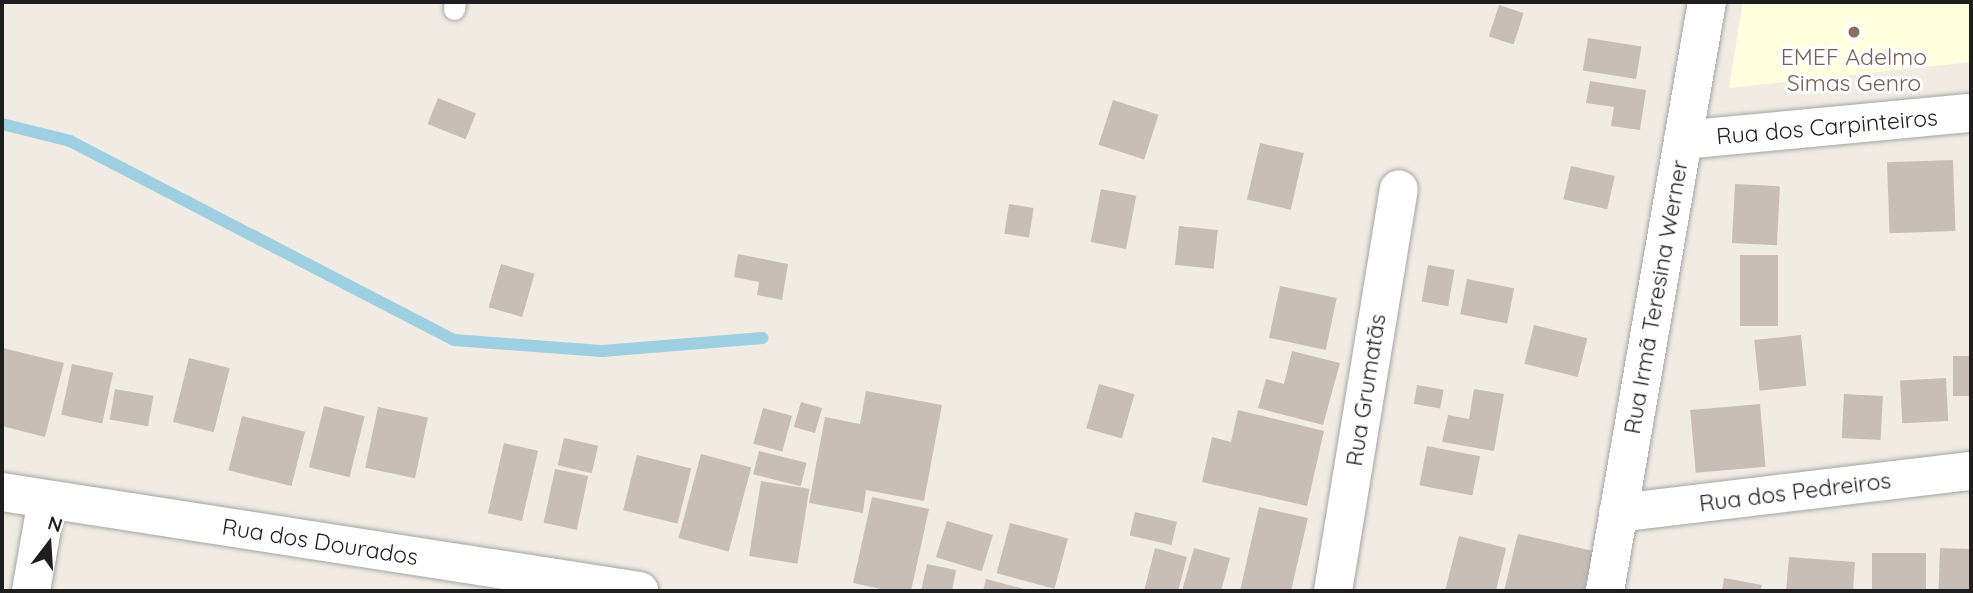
<!DOCTYPE html>
<meta charset="utf-8">
<style>
body{margin:0}
#map{position:relative;width:1973px;height:593px;overflow:hidden;background:#f0ece3;font-family:Quicksand,sans-serif}
div>[style]{position:absolute}
[style*='--x']{left:calc(var(--x)*1px);top:calc(var(--y)*1px);width:calc(var(--w)*1px);rotate:calc(var(--a)*1deg)}
.education>*{inset:0;background:#feffdd}
.stream>*{height:12px;margin:-6px;padding:0 6px;transform-origin:6px;border-radius:6px;background:#9fd0e1}
.building>*{inset:0;background:#c8beb6;transform-origin:0 0}
.roads{filter:drop-shadow(0 0 2px #a5a5a5) drop-shadow(0 0 2px #a5a5a5)}
.service>*{height:21px;margin:-10.5px;padding:0 10.5px;transform-origin:10.5px;border-radius:10.5px;background:#fff}
.minor>*{height:38px;margin:-19px;padding:0 19px;transform-origin:19px;border-radius:19px;background:#fff}
.tertiary>*{height:38px;margin:-19px;padding:0 19px;transform-origin:19px;border-radius:19px;background:#fff}
.dots>*{width:19px;height:19px;translate:-50% -50%;box-sizing:border-box;border:4px solid #fff;border-radius:50%}
span{translate:-50% -50%;white-space:nowrap;text-align:center;line-height:1.15;-webkit-text-stroke:6px #fff;paint-order:stroke}
.education-label{font-size:23px;color:#785e54}
.street-label{font-size:23px;color:#1e1e1e}
.frame{position:absolute;inset:0;border:4px solid #1e1e1e;pointer-events:none}
.north{position:absolute;left:14px;top:509px;width:70px;height:70px;-webkit-text-stroke:5px #fff;paint-order:stroke;rotate:17deg;font-size:19px;font-weight:700;line-height:28px;text-align:center;color:#1e1e1e}
.north::after{content:'';display:block;margin:auto;width:24px;height:32px;background:#1e1e1e;clip-path:polygon(50% 0,100% 100%,50% 72%,0 100%)}
</style>
<div id="map">
<div class="education">
<div style="clip-path:polygon(1743px 2px,1971px 2px,1971px 62px,1729px 88px)"></div>
</div>
<div class="stream">
<div style="--x:2;--y:124;--w:70;--a:14"></div>
<div style="--x:70;--y:141;--w:433;--a:27.4"></div>
<div style="--x:454;--y:340;--w:148;--a:4.3"></div>
<div style="--x:602;--y:351;--w:161;--a:-4.6"></div>
</div>
<div class="building">
<div style="left:1499px;top:5px;width:26px;height:33px;rotate:18deg"></div>
<div style="left:1588px;top:38px;width:54px;height:33px;rotate:9deg"></div>
<div style="clip-path:polygon(1590px 81px,1646px 90px,1640px 130px,1611px 126px,1614px 107px,1586px 103px)"></div>
<div style="left:438px;top:98px;width:41px;height:28px;rotate:22deg"></div>
<div style="left:1113px;top:100px;width:48px;height:47px;rotate:18deg"></div>
<div style="left:1260px;top:143px;width:45px;height:58px;rotate:13deg"></div>
<div style="left:1953px;top:160px;width:71px;height:66px;rotate:88deg"></div>
<div style="left:1571px;top:166px;width:45px;height:34px;rotate:13deg"></div>
<div style="left:1735px;top:184px;width:45px;height:59px;rotate:3deg"></div>
<div style="left:1101px;top:189px;width:36px;height:54px;rotate:11deg"></div>
<div style="left:1009px;top:204px;width:25px;height:30px;rotate:9deg"></div>
<div style="left:1179px;top:226px;width:39px;height:39px;rotate:6deg"></div>
<div style="clip-path:polygon(738px 254px,788px 264px,782px 300px,757px 295px,759px 282px,734px 277px)"></div>
<div style="left:1740px;top:255px;width:38px;height:71px"></div>
<div style="left:501px;top:264px;width:35px;height:45px;rotate:16deg"></div>
<div style="left:1428px;top:265px;width:27px;height:37px;rotate:10deg"></div>
<div style="left:1467px;top:279px;width:48px;height:36px;rotate:11deg"></div>
<div style="left:1280px;top:286px;width:58px;height:53px;rotate:12deg"></div>
<div style="left:1534px;top:325px;width:55px;height:40px;rotate:14deg"></div>
<div style="left:1801px;top:335px;width:51px;height:47px;rotate:84deg"></div>
<div style="clip-path:polygon(3px 348px,64px 363px,45px 437px,2px 426px)"></div>
<div style="clip-path:polygon(1292px 351px,1340px 363px,1323px 425px,1258px 408px,1266px 379px,1284px 384px)"></div>
<div style="left:1953px;top:356px;width:18px;height:40px"></div>
<div style="left:189px;top:358px;width:42px;height:66px;rotate:14deg"></div>
<div style="left:72px;top:364px;width:42px;height:52px;rotate:12deg"></div>
<div style="left:1946px;top:378px;width:43px;height:46px;rotate:87deg"></div>
<div style="left:1099px;top:384px;width:37px;height:46px;rotate:16deg"></div>
<div style="left:1417px;top:385px;width:27px;height:19px;rotate:10deg"></div>
<div style="left:115px;top:389px;width:39px;height:31px;rotate:10deg"></div>
<div style="clip-path:polygon(1474px 389px,1504px 394px,1494px 451px,1442px 442px,1448px 415px,1469px 419px)"></div>
<div style="clip-path:polygon(866px 391px,942px 405px,924px 501px,866px 490px,863px 513px,809px 503px,825px 417px,860px 424px)"></div>
<div style="left:1844px;top:394px;width:39px;height:44px;rotate:3deg"></div>
<div style="left:801px;top:402px;width:22px;height:26px;rotate:16deg"></div>
<div style="left:1760px;top:404px;width:63px;height:70px;rotate:85deg"></div>
<div style="left:324px;top:406px;width:42px;height:63px;rotate:14deg"></div>
<div style="left:378px;top:407px;width:51px;height:62px;rotate:12deg"></div>
<div style="left:763px;top:408px;width:30px;height:37px;rotate:15deg"></div>
<div style="clip-path:polygon(1238px 410px,1324px 431px,1307px 506px,1202px 482px,1212px 437px,1231px 442px)"></div>
<div style="left:242px;top:416px;width:65px;height:56px;rotate:14deg"></div>
<div style="left:564px;top:438px;width:35px;height:28px;rotate:13deg"></div>
<div style="left:504px;top:443px;width:35px;height:72px;rotate:13deg"></div>
<div style="left:1427px;top:446px;width:54px;height:40px;rotate:11deg"></div>
<div style="left:759px;top:451px;width:49px;height:24px;rotate:14deg"></div>
<div style="left:701px;top:454px;width:52px;height:87px;rotate:15deg"></div>
<div style="left:637px;top:455px;width:56px;height:57px;rotate:14deg"></div>
<div style="left:555px;top:469px;width:34px;height:55px;rotate:12deg"></div>
<div style="left:761px;top:481px;width:49px;height:76px;rotate:9deg"></div>
<div style="clip-path:polygon(872px 497px,929px 509px,911px 591px,890px 591px,853px 583px)"></div>
<div style="clip-path:polygon(1259px 507px,1308px 518px,1291px 591px,1240px 591px)"></div>
<div style="left:1135px;top:512px;width:43px;height:24px;rotate:13deg"></div>
<div style="left:947px;top:521px;width:48px;height:38px;rotate:17deg"></div>
<div style="left:1010px;top:523px;width:60px;height:52px;rotate:15deg"></div>
<div style="clip-path:polygon(1518px 534px,1593px 551px,1584px 591px,1504px 591px)"></div>
<div style="clip-path:polygon(1459px 536px,1506px 548px,1496px 591px,1445px 591px)"></div>
<div style="clip-path:polygon(1155px 548px,1187px 557px,1178px 591px,1144px 591px)"></div>
<div style="clip-path:polygon(1194px 548px,1230px 558px,1221px 591px,1182px 591px)"></div>
<div style="left:1940px;top:548px;width:31px;height:43px;rotate:2deg"></div>
<div style="left:1872px;top:553px;width:54px;height:38px"></div>
<div style="clip-path:polygon(1789px 557px,1855px 562px,1853px 591px,1786px 591px)"></div>
<div style="clip-path:polygon(927px 564px,956px 570px,952px 591px,921px 591px)"></div>
<div style="clip-path:polygon(1724px 578px,1762px 585px,1760px 591px,1722px 591px)"></div>
<div style="clip-path:polygon(986px 579px,1028px 590px,1027px 591px,983px 591px)"></div>
</div>
<div class="roads">
<div class="service">
<div style="--x:454;--y:9;--w:7;--a:-82"></div>
</div>
<div class="minor">
<div style="--x:1683;--y:140;--w:289;--a:-5.4"></div>
<div style="--x:2;--y:492;--w:645;--a:8.83"></div>
<div style="--x:1618;--y:513;--w:355;--a:-6.8"></div>
<div style="--x:31;--y:591;--w:93;--a:-80.1"></div>
<div style="--x:1333;--y:591;--w:407;--a:-80.7"></div>
</div>
<div class="tertiary">
<div style="--x:1605;--y:591;--w:598;--a:-80.18"></div>
</div>
</div>
<div class="dots">
<div style="left:1854px;top:32px;background:#8d6e63"></div>
</div>
<div class="education-label">
<span style="left:1854px;top:70px">EMEF Adelmo<br>Simas Genro</span>
</div>
<div class="street-label">
<span style="left:1827px;top:127px;rotate:-5deg">Rua dos Carpinteiros</span>
<span style="left:1656px;top:297px;rotate:-80deg">Rua Irmã Teresina Werner</span>
<span style="left:1366px;top:390px;rotate:-81deg">Rua Grumatãs</span>
<span style="left:1795px;top:492px;rotate:-7deg">Rua dos Pedreiros</span>
<span style="left:320px;top:542px;rotate:9deg">Rua dos Dourados</span>
</div>
<div class="frame"></div>
<div class="north">N</div>
</div>
